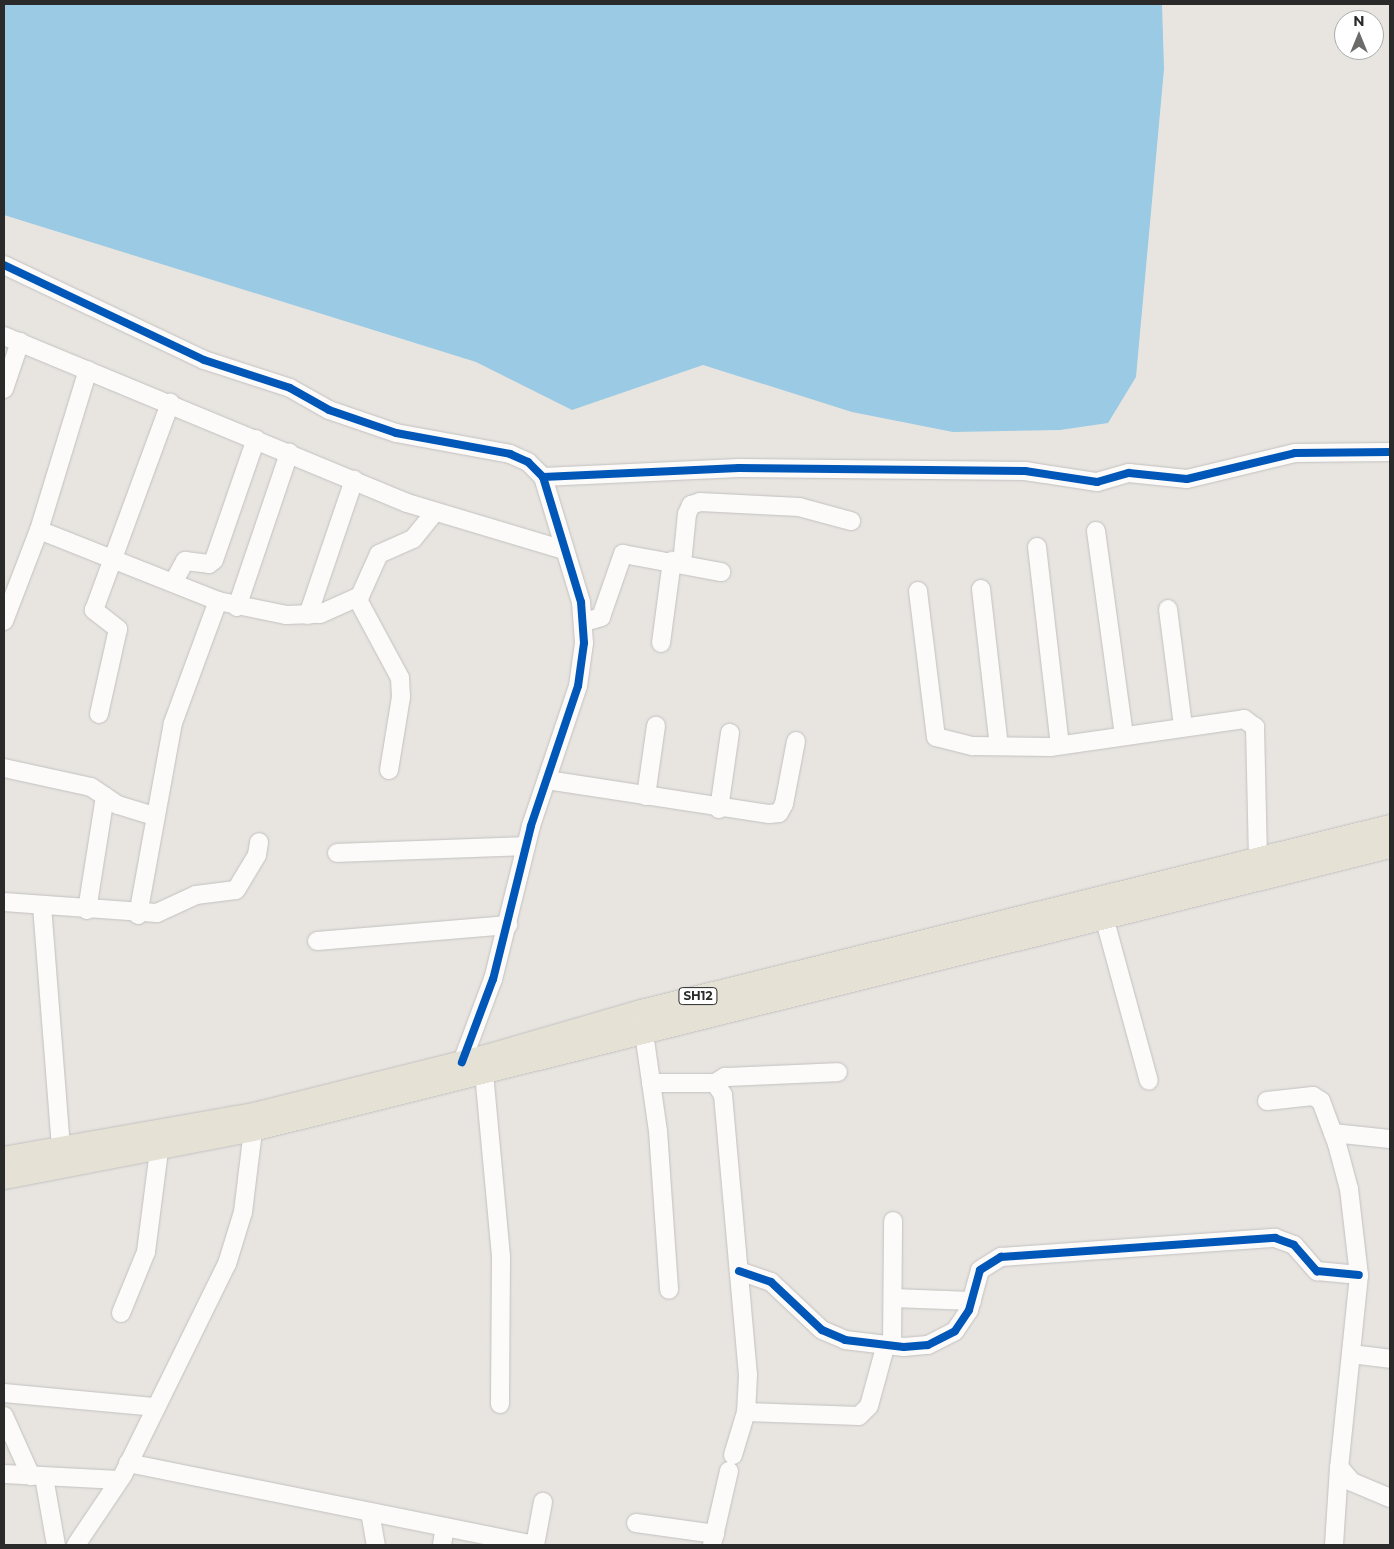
<!DOCTYPE html>
<style>
body{margin:0}
#map{position:relative;width:1394px;height:1549px;overflow:hidden;background:#e8e5e0;font-family:Montserrat,sans-serif}
div>[style]{position:absolute}
[style*='--x']{left:calc(var(--x)*1px);top:calc(var(--y)*1px);width:calc(var(--w)*1px);rotate:calc(var(--a)*1deg)}
.water>*{inset:0;background:#9acae4}
.roads{filter:drop-shadow(0 0 1px #c2c1c1) drop-shadow(0 0 1px #c2c1c1)}
.minor>*{height:18px;margin:-9px;padding:0 9px;transform-origin:9px;border-radius:9px;background:#fcfbfa}
.major>*{height:22px;margin:-11px;padding:0 11px;transform-origin:11px;border-radius:11px;background:#e5e2d5}
.cycleway>*{height:8px;margin:-4px;padding:0 4px;transform-origin:4px;border-radius:4px;background:#0057b8}
span{translate:-50% -50%;white-space:nowrap;text-align:center;line-height:1.15;-webkit-text-stroke:5px #fff;paint-order:stroke}
.shield-label span{padding:1px 4px;background:#fff;border:1px solid;border-radius:4px;-webkit-text-stroke-width:0}
.shield-label{font-size:12px;color:#2a2a2a;font-weight:700}
.frame{position:absolute;inset:0;border:5px solid #2a2a2a;pointer-events:none}
.north{position:absolute;left:1334px;top:10px;width:50px;height:50px;box-sizing:border-box;background:#fff;border:1px solid #aaa;border-radius:50%;rotate:0deg;font-size:14px;font-weight:700;line-height:20px;text-align:center;color:#2a2a2a}
.north::after{content:'';display:block;margin:auto;width:18px;height:22px;background:#6c6b6a;clip-path:polygon(50% 0,100% 100%,50% 72%,0 100%)}
</style>
<div id="map">
<div class="water">
<div style="clip-path:polygon(4px 4px,1162px 4px,1164px 69px,1136px 377px,1108px 423px,1060px 430px,953px 432px,852px 412px,703px 365px,572px 410px,476px 362px,4px 215px)"></div>
</div>
<div class="roads">
<div class="minor">
<div style="--x:4;--y:265;--w:221;--a:25.4"></div>
<div style="--x:204;--y:360;--w:90;--a:18"></div>
<div style="--x:290;--y:388;--w:45;--a:29.4"></div>
<div style="--x:329;--y:410;--w:71;--a:18.9"></div>
<div style="--x:396;--y:433;--w:116;--a:10.4"></div>
<div style="--x:510;--y:454;--w:20;--a:24"></div>
<div style="--x:528;--y:462;--w:21;--a:45"></div>
<div style="--x:543;--y:477;--w:131;--a:73.1"></div>
<div style="--x:581;--y:602;--w:41;--a:85.8"></div>
<div style="--x:584;--y:643;--w:43;--a:97.9"></div>
<div style="--x:578;--y:686;--w:148;--a:108.6"></div>
<div style="--x:531;--y:826;--w:158;--a:103.9"></div>
<div style="--x:493;--y:979;--w:89;--a:110.5"></div>
<div style="--x:4;--y:336;--w:436;--a:22.5"></div>
<div style="--x:407;--y:503;--w:164;--a:16.7"></div>
<div style="--x:4;--y:389;--w:50;--a:-71.2"></div>
<div style="--x:543;--y:477;--w:196;--a:-2.6"></div>
<div style="--x:739;--y:468;--w:286;--a:0.6"></div>
<div style="--x:1025;--y:471;--w:73;--a:8.7"></div>
<div style="--x:1097;--y:482;--w:33;--a:-16"></div>
<div style="--x:1129;--y:473;--w:58;--a:5.9"></div>
<div style="--x:1187;--y:479;--w:111;--a:-13.5"></div>
<div style="--x:1295;--y:453;--w:95;--a:-0.6"></div>
<div style="--x:39;--y:530;--w:193;--a:21.6"></div>
<div style="--x:218;--y:601;--w:69;--a:11.6"></div>
<div style="--x:286;--y:615;--w:34;--a:-2"></div>
<div style="--x:320;--y:614;--w:44;--a:-24.2"></div>
<div style="--x:360;--y:596;--w:46;--a:-65.7"></div>
<div style="--x:379;--y:554;--w:37;--a:-24"></div>
<div style="--x:413;--y:539;--w:35;--a:-51"></div>
<div style="--x:1096;--y:531;--w:206;--a:82.2"></div>
<div style="--x:1037;--y:547;--w:199;--a:83.4"></div>
<div style="--x:682;--y:563;--w:49;--a:-84.2"></div>
<div style="--x:687;--y:514;--w:10;--a:-66"></div>
<div style="--x:691;--y:505;--w:9;--a:-18"></div>
<div style="--x:700;--y:502;--w:99;--a:2.9"></div>
<div style="--x:799;--y:507;--w:54;--a:15.1"></div>
<div style="--x:174;--y:581;--w:23;--a:-61"></div>
<div style="--x:185;--y:561;--w:24;--a:7"></div>
<div style="--x:209;--y:564;--w:6;--a:-39"></div>
<div style="--x:214;--y:560;--w:128;--a:-70.9"></div>
<div style="--x:981;--y:589;--w:158;--a:83.5"></div>
<div style="--x:918;--y:591;--w:147;--a:83"></div>
<div style="--x:936;--y:737;--w:38;--a:14"></div>
<div style="--x:973;--y:746;--w:77;--a:0.7"></div>
<div style="--x:1050;--y:747;--w:196;--a:-8.2"></div>
<div style="--x:1244;--y:719;--w:14;--a:36"></div>
<div style="--x:1255;--y:727;--w:131;--a:88.7"></div>
<div style="--x:357;--y:598;--w:91;--a:61.7"></div>
<div style="--x:400;--y:678;--w:19;--a:87"></div>
<div style="--x:401;--y:697;--w:74;--a:99.3"></div>
<div style="--x:237;--y:607;--w:163;--a:-71.3"></div>
<div style="--x:1168;--y:609;--w:118;--a:82.7"></div>
<div style="--x:308;--y:615;--w:143;--a:-71.2"></div>
<div style="--x:4;--y:621;--w:97;--a:-69"></div>
<div style="--x:39;--y:530;--w:167;--a:-73"></div>
<div style="--x:584;--y:622;--w:18;--a:-16"></div>
<div style="--x:601;--y:617;--w:67;--a:-70.8"></div>
<div style="--x:623;--y:554;--w:100;--a:10.4"></div>
<div style="--x:661;--y:643;--w:83;--a:-82.4"></div>
<div style="--x:99;--y:714;--w:87;--a:-77.4"></div>
<div style="--x:118;--y:629;--w:31;--a:-142"></div>
<div style="--x:94;--y:610;--w:221;--a:-69.8"></div>
<div style="--x:4;--y:768;--w:89;--a:12.3"></div>
<div style="--x:91;--y:787;--w:32;--a:34"></div>
<div style="--x:118;--y:805;--w:38;--a:17"></div>
<div style="--x:547;--y:780;--w:225;--a:8.7"></div>
<div style="--x:769;--y:814;--w:10;--a:-6"></div>
<div style="--x:779;--y:813;--w:10;--a:-61"></div>
<div style="--x:784;--y:804;--w:64;--a:-79.2"></div>
<div style="--x:646;--y:796;--w:71;--a:-81.9"></div>
<div style="--x:719;--y:809;--w:77;--a:-81.8"></div>
<div style="--x:337;--y:853;--w:189;--a:-2.1"></div>
<div style="--x:4;--y:902;--w:153;--a:4.1"></div>
<div style="--x:157;--y:913;--w:43;--a:-24.8"></div>
<div style="--x:196;--y:895;--w:40;--a:-7.1"></div>
<div style="--x:236;--y:890;--w:41;--a:-59"></div>
<div style="--x:257;--y:855;--w:13;--a:-81"></div>
<div style="--x:42;--y:906;--w:244;--a:85.5"></div>
<div style="--x:1101;--y:906;--w:181;--a:74.7"></div>
<div style="--x:87;--y:910;--w:115;--a:-81"></div>
<div style="--x:138;--y:915;--w:195;--a:-79.7"></div>
<div style="--x:173;--y:723;--w:130;--a:-69.8"></div>
<div style="--x:317;--y:941;--w:192;--a:-4.8"></div>
<div style="--x:644;--y:1033;--w:99;--a:81.9"></div>
<div style="--x:658;--y:1131;--w:159;--a:86"></div>
<div style="--x:484;--y:1073;--w:185;--a:84.7"></div>
<div style="--x:501;--y:1257;--w:147;--a:90.4"></div>
<div style="--x:651;--y:1083;--w:64;--a:0"></div>
<div style="--x:715;--y:1083;--w:14;--a:56"></div>
<div style="--x:723;--y:1095;--w:281;--a:84.9"></div>
<div style="--x:748;--y:1375;--w:37;--a:93"></div>
<div style="--x:746;--y:1412;--w:45;--a:106.8"></div>
<div style="--x:715;--y:1083;--w:12;--a:-31"></div>
<div style="--x:725;--y:1077;--w:113;--a:-2.5"></div>
<div style="--x:1267;--y:1101;--w:46;--a:-6.2"></div>
<div style="--x:1313;--y:1096;--w:9;--a:32"></div>
<div style="--x:1321;--y:1101;--w:46;--a:69.6"></div>
<div style="--x:1337;--y:1144;--w:47;--a:75.1"></div>
<div style="--x:1349;--y:1189;--w:87;--a:83.4"></div>
<div style="--x:1359;--y:1275;--w:193;--a:95.9"></div>
<div style="--x:1339;--y:1467;--w:20;--a:49"></div>
<div style="--x:1352;--y:1482;--w:41;--a:22.8"></div>
<div style="--x:1333;--y:1133;--w:57;--a:6"></div>
<div style="--x:739;--y:1271;--w:34;--a:19"></div>
<div style="--x:771;--y:1282;--w:70;--a:43.3"></div>
<div style="--x:822;--y:1330;--w:25;--a:23"></div>
<div style="--x:845;--y:1340;--w:59;--a:6.8"></div>
<div style="--x:904;--y:1347;--w:24;--a:-5"></div>
<div style="--x:928;--y:1345;--w:30;--a:-27"></div>
<div style="--x:955;--y:1331;--w:25;--a:-56"></div>
<div style="--x:969;--y:1310;--w:41;--a:-74.6"></div>
<div style="--x:980;--y:1270;--w:25;--a:-32"></div>
<div style="--x:1001;--y:1257;--w:275;--a:-4"></div>
<div style="--x:1275;--y:1238;--w:20;--a:20"></div>
<div style="--x:1294;--y:1245;--w:35;--a:49"></div>
<div style="--x:1317;--y:1271;--w:42;--a:5.4"></div>
<div style="--x:893;--y:1298;--w:79;--a:2.2"></div>
<div style="--x:121;--y:1313;--w:66;--a:-67.7"></div>
<div style="--x:146;--y:1252;--w:103;--a:-82.7"></div>
<div style="--x:892;--y:1345;--w:124;--a:-89.5"></div>
<div style="--x:1351;--y:1354;--w:39;--a:7"></div>
<div style="--x:4;--y:1393;--w:153;--a:5.3"></div>
<div style="--x:746;--y:1412;--w:113;--a:2"></div>
<div style="--x:859;--y:1416;--w:14;--a:-45"></div>
<div style="--x:869;--y:1406;--w:64;--a:-74.7"></div>
<div style="--x:4;--y:1416;--w:66;--a:65.8"></div>
<div style="--x:128;--y:1463;--w:415;--a:11.4"></div>
<div style="--x:4;--y:1474;--w:115;--a:3"></div>
<div style="--x:44;--y:1477;--w:69;--a:80"></div>
<div style="--x:370;--y:1512;--w:34;--a:80"></div>
<div style="--x:636;--y:1523;--w:80;--a:7.9"></div>
<div style="--x:76;--y:1545;--w:84;--a:-56.1"></div>
<div style="--x:123;--y:1475;--w:235;--a:-63.8"></div>
<div style="--x:227;--y:1264;--w:54;--a:-72.9"></div>
<div style="--x:243;--y:1212;--w:83;--a:-83"></div>
<div style="--x:442;--y:1545;--w:18;--a:-81"></div>
<div style="--x:535;--y:1545;--w:44;--a:-79.5"></div>
<div style="--x:712;--y:1545;--w:76;--a:-77.1"></div>
<div style="--x:1334;--y:1545;--w:78;--a:-86.3"></div>
</div>
<div class="major">
<div style="--x:4;--y:1158;--w:254;--a:-10"></div>
<div style="--x:254;--y:1114;--w:236;--a:-14"></div>
<div style="--x:483;--y:1057;--w:165;--a:-16.2"></div>
<div style="--x:641;--y:1011;--w:772;--a:-13.87"></div>
<div style="--x:4;--y:1178;--w:254;--a:-10.9"></div>
<div style="--x:253;--y:1130;--w:1172;--a:-13.98"></div>
</div>
</div>
<div class="cycleway">
<div style="--x:4;--y:265;--w:221;--a:25.4"></div>
<div style="--x:204;--y:360;--w:90;--a:18"></div>
<div style="--x:290;--y:388;--w:45;--a:29.4"></div>
<div style="--x:329;--y:410;--w:71;--a:18.9"></div>
<div style="--x:396;--y:433;--w:116;--a:10.4"></div>
<div style="--x:510;--y:454;--w:20;--a:24"></div>
<div style="--x:528;--y:462;--w:21;--a:45"></div>
<div style="--x:543;--y:477;--w:131;--a:73.1"></div>
<div style="--x:581;--y:602;--w:41;--a:85.8"></div>
<div style="--x:584;--y:643;--w:43;--a:97.9"></div>
<div style="--x:578;--y:686;--w:148;--a:108.6"></div>
<div style="--x:531;--y:826;--w:158;--a:103.9"></div>
<div style="--x:493;--y:979;--w:89;--a:110.5"></div>
<div style="--x:543;--y:477;--w:196;--a:-2.6"></div>
<div style="--x:739;--y:468;--w:286;--a:0.6"></div>
<div style="--x:1025;--y:471;--w:73;--a:8.7"></div>
<div style="--x:1097;--y:482;--w:33;--a:-16"></div>
<div style="--x:1129;--y:473;--w:58;--a:5.9"></div>
<div style="--x:1187;--y:479;--w:111;--a:-13.5"></div>
<div style="--x:1295;--y:453;--w:95;--a:-0.6"></div>
<div style="--x:739;--y:1271;--w:34;--a:19"></div>
<div style="--x:771;--y:1282;--w:70;--a:43.3"></div>
<div style="--x:822;--y:1330;--w:25;--a:23"></div>
<div style="--x:845;--y:1340;--w:59;--a:6.8"></div>
<div style="--x:904;--y:1347;--w:24;--a:-5"></div>
<div style="--x:928;--y:1345;--w:30;--a:-27"></div>
<div style="--x:955;--y:1331;--w:25;--a:-56"></div>
<div style="--x:969;--y:1310;--w:41;--a:-74.6"></div>
<div style="--x:980;--y:1270;--w:25;--a:-32"></div>
<div style="--x:1001;--y:1257;--w:275;--a:-4"></div>
<div style="--x:1275;--y:1238;--w:20;--a:20"></div>
<div style="--x:1294;--y:1245;--w:35;--a:49"></div>
<div style="--x:1317;--y:1271;--w:42;--a:5.4"></div>
</div>
<div class="shield-label">
<span style="left:698px;top:996px">SH12</span>
</div>
<div class="frame"></div>
<div class="north">N</div>
</div>
